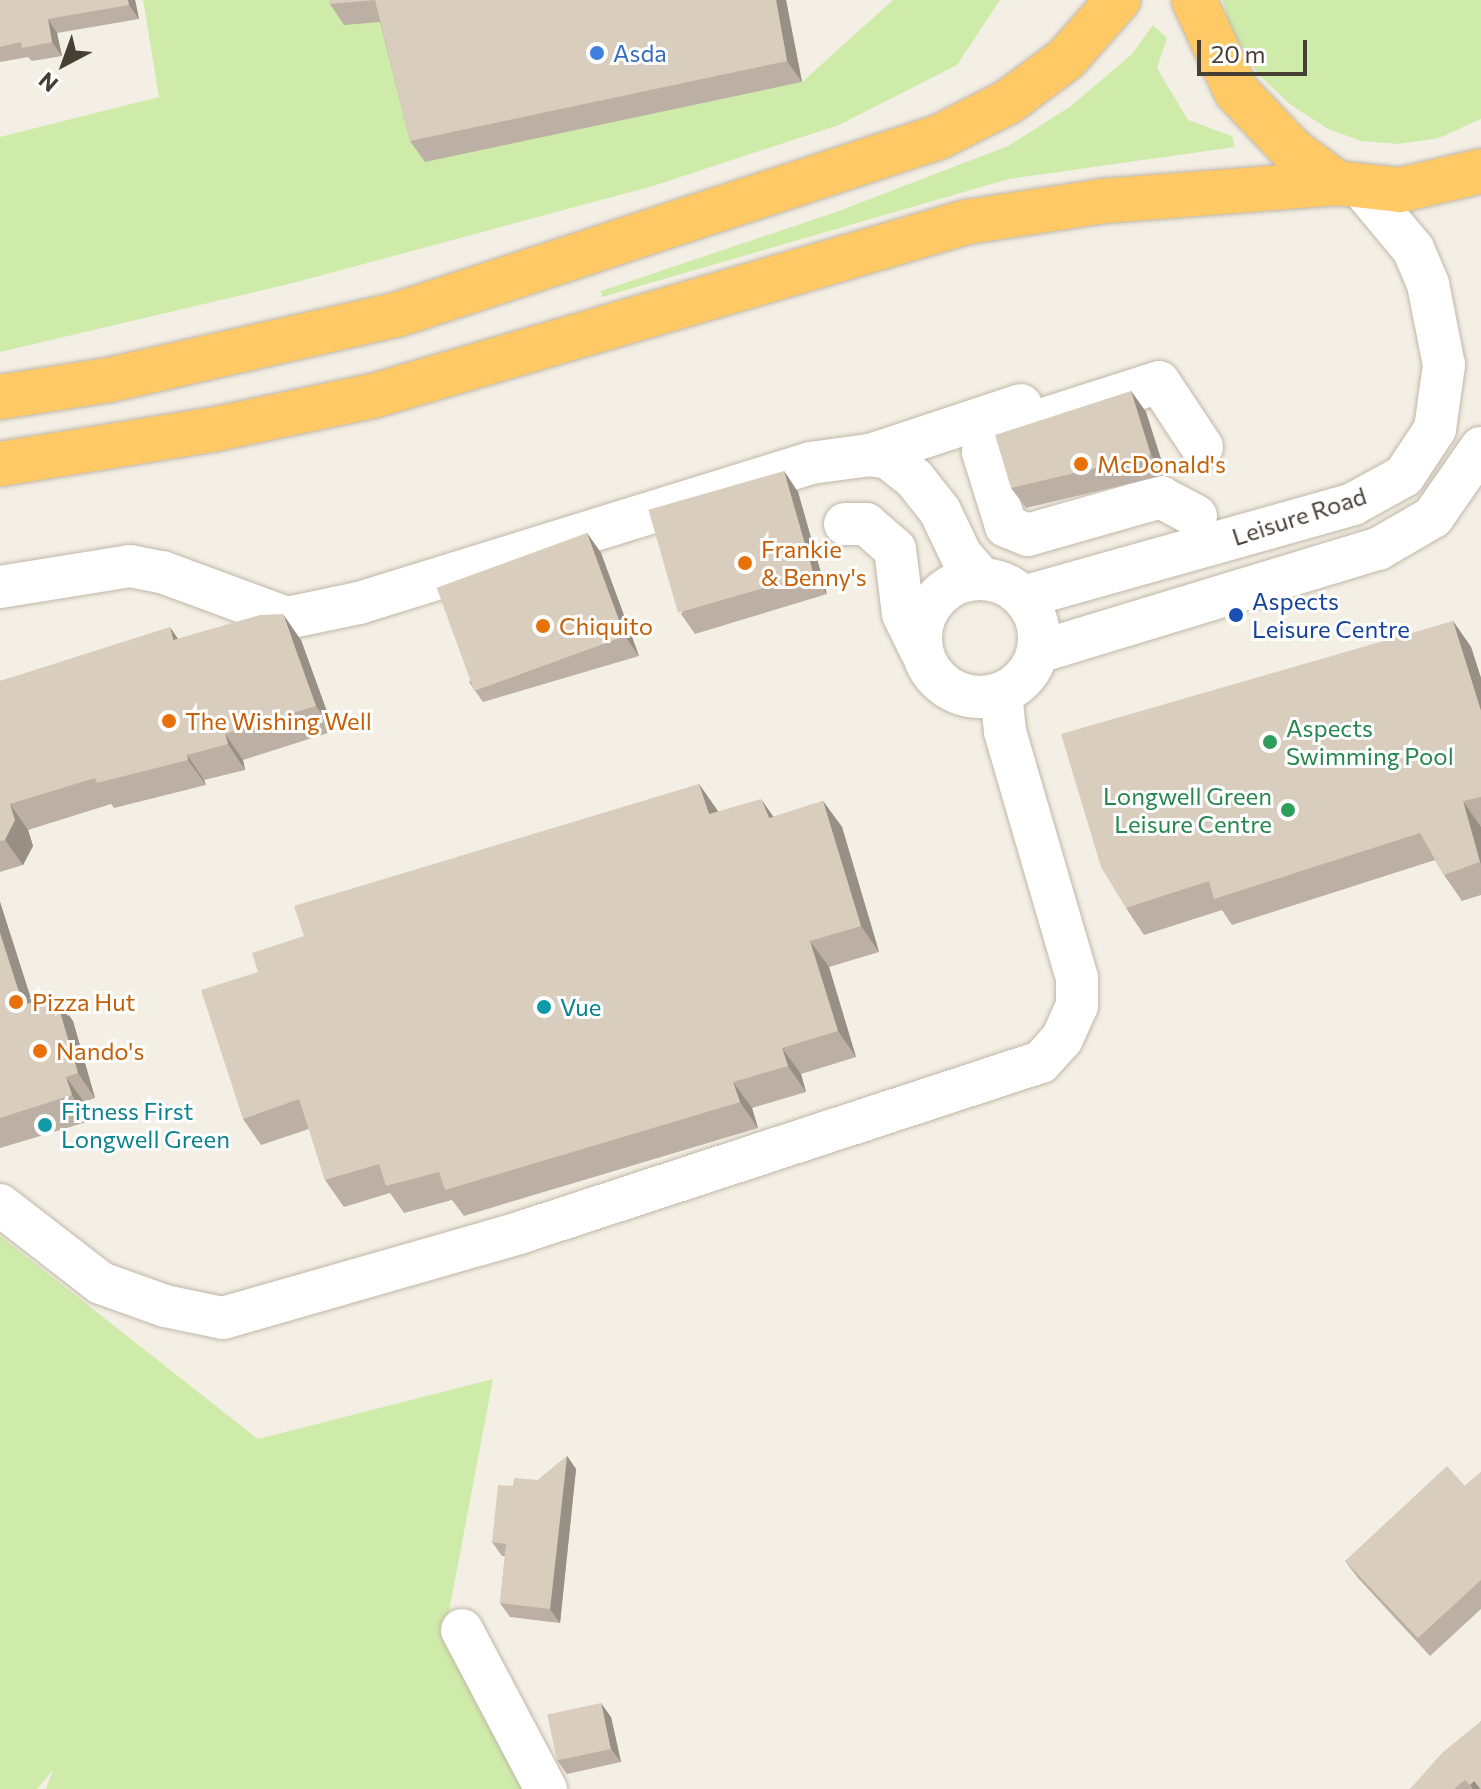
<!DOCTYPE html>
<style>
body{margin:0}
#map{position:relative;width:1481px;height:1789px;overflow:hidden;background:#f4efe5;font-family:Commissioner,sans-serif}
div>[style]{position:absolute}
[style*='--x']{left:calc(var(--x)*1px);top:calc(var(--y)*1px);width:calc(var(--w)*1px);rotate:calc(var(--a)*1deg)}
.green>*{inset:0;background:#cfebaa}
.roads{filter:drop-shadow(0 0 2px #c0b7a7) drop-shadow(0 0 2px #c0b7a7)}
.minor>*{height:42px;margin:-21px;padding:0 21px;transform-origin:21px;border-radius:21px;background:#fff}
.minor>.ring{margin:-21px;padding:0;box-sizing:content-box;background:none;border:42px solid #fff;border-radius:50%}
.highway>*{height:44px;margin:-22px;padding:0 22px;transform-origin:22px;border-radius:22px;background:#ffc965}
.wall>*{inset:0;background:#bbb0a3}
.shaded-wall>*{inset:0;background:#989084}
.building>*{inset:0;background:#d9cdbd;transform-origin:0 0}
.dots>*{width:22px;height:22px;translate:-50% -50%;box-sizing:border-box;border:4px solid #fff;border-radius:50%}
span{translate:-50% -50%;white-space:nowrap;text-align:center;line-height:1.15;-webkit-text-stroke:6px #fff;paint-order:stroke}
.shop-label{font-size:24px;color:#366cbe}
.left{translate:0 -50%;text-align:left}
.food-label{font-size:24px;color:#c56008}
.street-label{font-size:24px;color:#473f34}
.transit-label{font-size:24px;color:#164399}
.leisure-label{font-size:24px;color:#27864d}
.right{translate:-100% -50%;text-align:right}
.culture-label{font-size:24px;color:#0d838f}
.north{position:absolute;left:24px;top:24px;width:80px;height:80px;-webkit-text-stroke:6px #fff;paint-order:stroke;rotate:221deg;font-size:22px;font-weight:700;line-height:32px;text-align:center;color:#473f34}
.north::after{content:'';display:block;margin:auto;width:28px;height:36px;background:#473f34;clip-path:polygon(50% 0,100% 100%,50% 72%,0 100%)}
.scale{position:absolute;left:1197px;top:40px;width:110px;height:36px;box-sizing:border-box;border:4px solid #473f34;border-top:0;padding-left:10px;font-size:24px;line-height:28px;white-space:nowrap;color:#473f34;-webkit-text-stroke:6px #fff;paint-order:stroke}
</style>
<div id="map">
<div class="green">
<div style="clip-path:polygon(143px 0,339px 0,344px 24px,389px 21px,424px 161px,802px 82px,893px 0,1000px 0,957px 65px,839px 125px,653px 186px,297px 282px,0 352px,0 137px,159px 97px)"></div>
<div style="clip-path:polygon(1223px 0,1481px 0,1481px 119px,1439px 138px,1398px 144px,1361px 141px,1328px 129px,1291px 105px,1258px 74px,1230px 28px)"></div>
<div style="clip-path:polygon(1153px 25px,1167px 38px,1157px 68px,1188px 120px,1232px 136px,1235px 147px,1009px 179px,602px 297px,601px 291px,836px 212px,1008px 146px,1071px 106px,1132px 54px)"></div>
<div style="clip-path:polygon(0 1236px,258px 1439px,493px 1379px,447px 1622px,552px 1789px,46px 1789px,53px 1770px,37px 1789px,0 1789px)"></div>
</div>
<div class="roads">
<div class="minor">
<div style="--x:870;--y:455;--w:159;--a:-18.3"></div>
<div style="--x:1196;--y:516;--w:40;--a:-152"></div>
<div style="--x:1161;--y:497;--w:138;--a:164.1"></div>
<div style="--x:1028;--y:535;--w:24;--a:-158"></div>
<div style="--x:1006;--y:526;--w:77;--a:-107.3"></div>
<div style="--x:983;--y:452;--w:18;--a:-63"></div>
<div style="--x:991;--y:436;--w:176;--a:-17.8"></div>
<div style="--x:1159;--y:382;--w:78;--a:56.5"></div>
<div style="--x:845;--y:524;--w:21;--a:0"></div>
<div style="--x:866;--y:524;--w:38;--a:41"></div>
<div style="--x:895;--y:549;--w:65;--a:83"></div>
<div style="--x:903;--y:614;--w:41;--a:64.1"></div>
<div class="ring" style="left:921px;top:579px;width:76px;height:76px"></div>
<div style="--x:0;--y:587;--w:132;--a:-9.2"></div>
<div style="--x:130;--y:566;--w:33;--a:11"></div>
<div style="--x:162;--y:572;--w:133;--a:20.2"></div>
<div style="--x:287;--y:618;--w:74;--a:-11.8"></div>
<div style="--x:359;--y:603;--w:472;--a:-17.2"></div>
<div style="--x:810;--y:463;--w:61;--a:-7.6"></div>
<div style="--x:870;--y:455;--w:18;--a:9"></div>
<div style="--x:888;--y:458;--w:33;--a:38"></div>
<div style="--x:914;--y:478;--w:42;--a:51.8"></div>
<div style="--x:940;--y:511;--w:49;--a:64.5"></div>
<div style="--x:961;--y:555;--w:32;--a:49"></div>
<div style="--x:1023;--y:597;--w:343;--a:-15.7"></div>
<div style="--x:1353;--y:504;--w:58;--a:-28.8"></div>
<div style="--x:1404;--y:476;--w:56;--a:-56.6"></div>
<div style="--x:1435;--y:429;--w:65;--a:-82"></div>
<div style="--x:1444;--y:365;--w:83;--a:-101.2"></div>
<div style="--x:1428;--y:284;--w:38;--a:-113"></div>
<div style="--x:1413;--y:249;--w:80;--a:-129.9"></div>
<div style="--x:1038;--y:652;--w:355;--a:-16.9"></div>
<div style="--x:1378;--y:549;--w:64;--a:-30.2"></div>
<div style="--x:1433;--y:517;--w:84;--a:-55.2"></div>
<div style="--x:0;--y:1205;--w:128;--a:37.7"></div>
<div style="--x:101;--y:1283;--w:68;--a:19.8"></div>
<div style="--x:165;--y:1306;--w:59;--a:11.7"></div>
<div style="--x:223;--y:1318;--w:311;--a:-16"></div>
<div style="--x:522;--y:1232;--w:546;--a:-18.14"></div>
<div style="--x:1041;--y:1062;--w:31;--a:-48"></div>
<div style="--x:1062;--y:1039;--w:36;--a:-66"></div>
<div style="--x:1077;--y:1006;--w:28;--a:-90"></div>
<div style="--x:1077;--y:978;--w:257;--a:-106.3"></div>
<div style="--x:1005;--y:731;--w:37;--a:-96"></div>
<div style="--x:462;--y:1630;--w:180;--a:62.2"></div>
</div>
<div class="highway">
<div style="--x:1194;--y:0;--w:100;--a:65.2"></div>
<div style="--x:1236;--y:91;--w:81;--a:46.5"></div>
<div style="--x:1292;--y:150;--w:56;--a:36.3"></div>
<div style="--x:0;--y:397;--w:110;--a:-8.9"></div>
<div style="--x:109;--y:380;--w:294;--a:-12.8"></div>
<div style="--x:396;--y:315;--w:571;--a:-18.15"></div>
<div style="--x:939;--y:137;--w:77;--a:-26.9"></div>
<div style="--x:1008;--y:102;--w:72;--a:-36.6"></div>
<div style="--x:1066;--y:59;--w:79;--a:-48.6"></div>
<div style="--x:0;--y:464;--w:214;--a:-9.2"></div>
<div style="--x:211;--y:430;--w:166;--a:-11.9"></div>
<div style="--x:373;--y:396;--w:619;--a:-16.33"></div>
<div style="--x:967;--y:222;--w:138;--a:-8.8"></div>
<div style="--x:1103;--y:201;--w:235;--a:-4.4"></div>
<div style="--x:1337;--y:183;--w:63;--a:6.3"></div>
<div style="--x:1400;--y:190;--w:83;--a:-13.2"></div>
</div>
</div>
<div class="wall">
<div style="clip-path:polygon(0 0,135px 0,139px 19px,57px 33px,62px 56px,32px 61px,28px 57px,0 62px)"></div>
<div style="clip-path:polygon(329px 0,786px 0,802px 82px,425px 162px,410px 141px,380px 22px,344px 25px,330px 4px)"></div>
<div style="clip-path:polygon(1131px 391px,1146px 412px,1166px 475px,1026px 508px,1011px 488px)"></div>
<div style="clip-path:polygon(784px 471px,798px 492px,827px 594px,695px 634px,681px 614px)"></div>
<div style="clip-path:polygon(587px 533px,601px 553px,639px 656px,483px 702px,469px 682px)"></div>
<div style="clip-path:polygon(1453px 621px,1471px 647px,1481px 678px,1481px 895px,1462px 901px,1444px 875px,1435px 860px,1232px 925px,1222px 910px,1144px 935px,1126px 908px)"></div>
<div style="clip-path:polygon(178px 639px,301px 640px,334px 731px,243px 760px,245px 770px,204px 780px,206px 785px,114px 808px,111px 804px,28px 830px,33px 846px,23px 865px,0 872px,0 681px)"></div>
<div style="clip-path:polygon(699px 784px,718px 811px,773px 817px,823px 801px,842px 827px,879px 952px,829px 967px,856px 1057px,801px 1074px,806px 1092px,752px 1108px,758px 1128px,464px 1216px,452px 1200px,404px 1213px,390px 1193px,344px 1207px,325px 1180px,309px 1129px,261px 1145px,243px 1119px,258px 972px,304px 936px)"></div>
<div style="clip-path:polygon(0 902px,32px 1002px,73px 1021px,95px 1098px,84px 1102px,90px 1121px,0 1148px)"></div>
<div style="clip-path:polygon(567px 1456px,576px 1469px,560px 1623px,510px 1617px,500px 1603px,505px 1556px,502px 1556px,492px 1542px,513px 1486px,538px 1480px)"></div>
<div style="clip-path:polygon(1481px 1472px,1481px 1609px,1430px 1656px,1358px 1578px,1345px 1561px,1465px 1486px)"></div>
<div style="clip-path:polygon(611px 1717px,621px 1762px,567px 1774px,557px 1760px)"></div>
<div style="clip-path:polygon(1481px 1721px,1481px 1789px,1410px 1789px)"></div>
</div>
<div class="shaded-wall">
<div style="clip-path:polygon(128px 0,135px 0,139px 19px,129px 5px)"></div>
<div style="clip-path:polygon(776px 0,786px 0,802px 82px,787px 61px)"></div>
<div style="clip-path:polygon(48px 19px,57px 33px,62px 56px,52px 42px)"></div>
<div style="clip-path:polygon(1131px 391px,1146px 412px,1166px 475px,1151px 455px)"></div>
<div style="clip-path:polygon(784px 471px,798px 492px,827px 594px,813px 574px)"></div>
<div style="clip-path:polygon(587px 533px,601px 553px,639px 656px,625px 636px)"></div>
<div style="clip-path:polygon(283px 614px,301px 640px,334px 731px,316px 706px)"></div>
<div style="clip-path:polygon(1453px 621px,1471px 647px,1481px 678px,1481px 711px)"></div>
<div style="clip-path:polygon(170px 627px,187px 652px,173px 640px)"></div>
<div style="clip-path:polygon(225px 734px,243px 760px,245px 770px,228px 744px)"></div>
<div style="clip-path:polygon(187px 755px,204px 780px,206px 785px,188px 760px)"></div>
<div style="clip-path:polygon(699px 784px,717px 810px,728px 840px,709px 814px)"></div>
<div style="clip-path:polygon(761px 799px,780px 826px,769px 818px)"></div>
<div style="clip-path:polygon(823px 801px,842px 827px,879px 952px,861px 926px)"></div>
<div style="clip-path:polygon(1463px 801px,1481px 827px,1481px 864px,1480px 862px)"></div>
<div style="clip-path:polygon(10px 804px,28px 830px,33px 846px,23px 865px,5px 840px)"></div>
<div style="clip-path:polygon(0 902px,41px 1030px,23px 1005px,0 933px)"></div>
<div style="clip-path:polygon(810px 941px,829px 967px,856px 1057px,838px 1031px)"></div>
<div style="clip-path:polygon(55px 995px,73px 1021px,95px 1098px,78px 1073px)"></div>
<div style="clip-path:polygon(782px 1048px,801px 1074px,806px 1092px,788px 1066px)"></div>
<div style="clip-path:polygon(66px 1077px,84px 1102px,90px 1121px,72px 1095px)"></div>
<div style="clip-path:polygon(733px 1082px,752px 1108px,758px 1128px,740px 1102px)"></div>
<div style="clip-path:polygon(567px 1456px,576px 1469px,560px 1623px,550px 1609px)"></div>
<div style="clip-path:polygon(601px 1703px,611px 1717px,621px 1762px,611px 1749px)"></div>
<div style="clip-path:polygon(1474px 1781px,1480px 1789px,1473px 1789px,1470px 1785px)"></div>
</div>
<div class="building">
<div style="clip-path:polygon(0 0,128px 0,129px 5px,48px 19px,52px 42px,22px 48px,21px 42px,0 47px)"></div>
<div style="clip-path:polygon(329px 0,776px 0,787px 61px,410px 141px,375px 0,330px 4px)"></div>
<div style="clip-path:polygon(1131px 391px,1151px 455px,1011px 488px,995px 435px)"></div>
<div style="left:784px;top:471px;width:107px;height:141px;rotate:74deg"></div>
<div style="left:587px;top:533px;width:110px;height:160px;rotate:70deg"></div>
<div style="clip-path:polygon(283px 614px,316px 706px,225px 734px,228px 744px,187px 755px,188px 760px,97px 783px,95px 778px,10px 804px,15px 820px,5px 840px,0 841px,0 681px,170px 627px,173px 640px,260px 615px)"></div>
<div style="clip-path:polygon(1453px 621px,1481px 711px,1481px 797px,1463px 801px,1480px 862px,1444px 875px,1420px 833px,1214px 899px,1209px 881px,1126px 908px,1101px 867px,1061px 734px)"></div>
<div style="clip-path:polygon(699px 784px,709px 814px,761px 799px,769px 818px,823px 801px,861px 926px,810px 941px,838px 1031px,782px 1048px,788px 1066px,733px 1082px,740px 1102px,445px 1190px,439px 1172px,386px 1186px,379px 1164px,325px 1180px,299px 1099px,243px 1119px,201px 990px,258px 972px,252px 953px,304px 936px,294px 906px)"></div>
<div style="clip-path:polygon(0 933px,23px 1005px,55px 995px,78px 1073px,66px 1077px,72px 1095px,0 1118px)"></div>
<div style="clip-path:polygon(567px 1456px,550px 1609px,500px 1603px,506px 1544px,492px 1542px,498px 1485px,513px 1486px,514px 1478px,538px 1480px)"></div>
<div style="clip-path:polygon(1447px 1466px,1465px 1486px,1481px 1472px,1481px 1580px,1418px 1638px,1345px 1561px)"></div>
<div style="left:601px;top:1703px;width:47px;height:55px;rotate:78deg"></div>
<div style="clip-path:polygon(1481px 1721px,1481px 1789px,1474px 1781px,1470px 1785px,1465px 1780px,1454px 1789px,1410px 1789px,1442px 1753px)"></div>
</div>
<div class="dots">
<div style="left:597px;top:53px;background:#3f7fe0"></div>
<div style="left:1081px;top:464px;background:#e8710a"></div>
<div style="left:745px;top:563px;background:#e8710a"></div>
<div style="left:1236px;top:615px;background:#1a4fb4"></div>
<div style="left:543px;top:626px;background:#e8710a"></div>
<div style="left:169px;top:721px;background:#e8710a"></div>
<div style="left:1270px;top:742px;background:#2e9e5b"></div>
<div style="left:1288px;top:810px;background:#2e9e5b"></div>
<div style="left:16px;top:1002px;background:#e8710a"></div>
<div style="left:544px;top:1007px;background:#0f9aa8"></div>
<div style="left:40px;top:1051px;background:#e8710a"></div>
<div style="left:45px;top:1125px;background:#0f9aa8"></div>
</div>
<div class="shop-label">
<span class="left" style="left:613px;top:53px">Asda</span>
</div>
<div class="food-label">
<span class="left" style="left:1097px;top:464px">McDonald's</span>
<span class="left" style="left:761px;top:563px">Frankie<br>&amp; Benny's</span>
<span class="left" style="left:559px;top:626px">Chiquito</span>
<span class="left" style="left:185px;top:721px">The Wishing Well</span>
<span class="left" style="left:32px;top:1002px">Pizza Hut</span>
<span class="left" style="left:56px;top:1051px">Nando's</span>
</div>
<div class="street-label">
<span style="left:1299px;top:516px;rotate:-18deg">Leisure Road</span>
</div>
<div class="transit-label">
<span class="left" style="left:1252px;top:615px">Aspects<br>Leisure Centre</span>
</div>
<div class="leisure-label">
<span class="left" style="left:1286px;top:742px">Aspects<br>Swimming Pool</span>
<span class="right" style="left:1272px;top:810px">Longwell Green<br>Leisure Centre</span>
</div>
<div class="culture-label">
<span class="left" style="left:560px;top:1007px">Vue</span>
<span class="left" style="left:61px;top:1125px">Fitness First<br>Longwell Green</span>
</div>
<div class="north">N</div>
<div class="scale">20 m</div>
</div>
